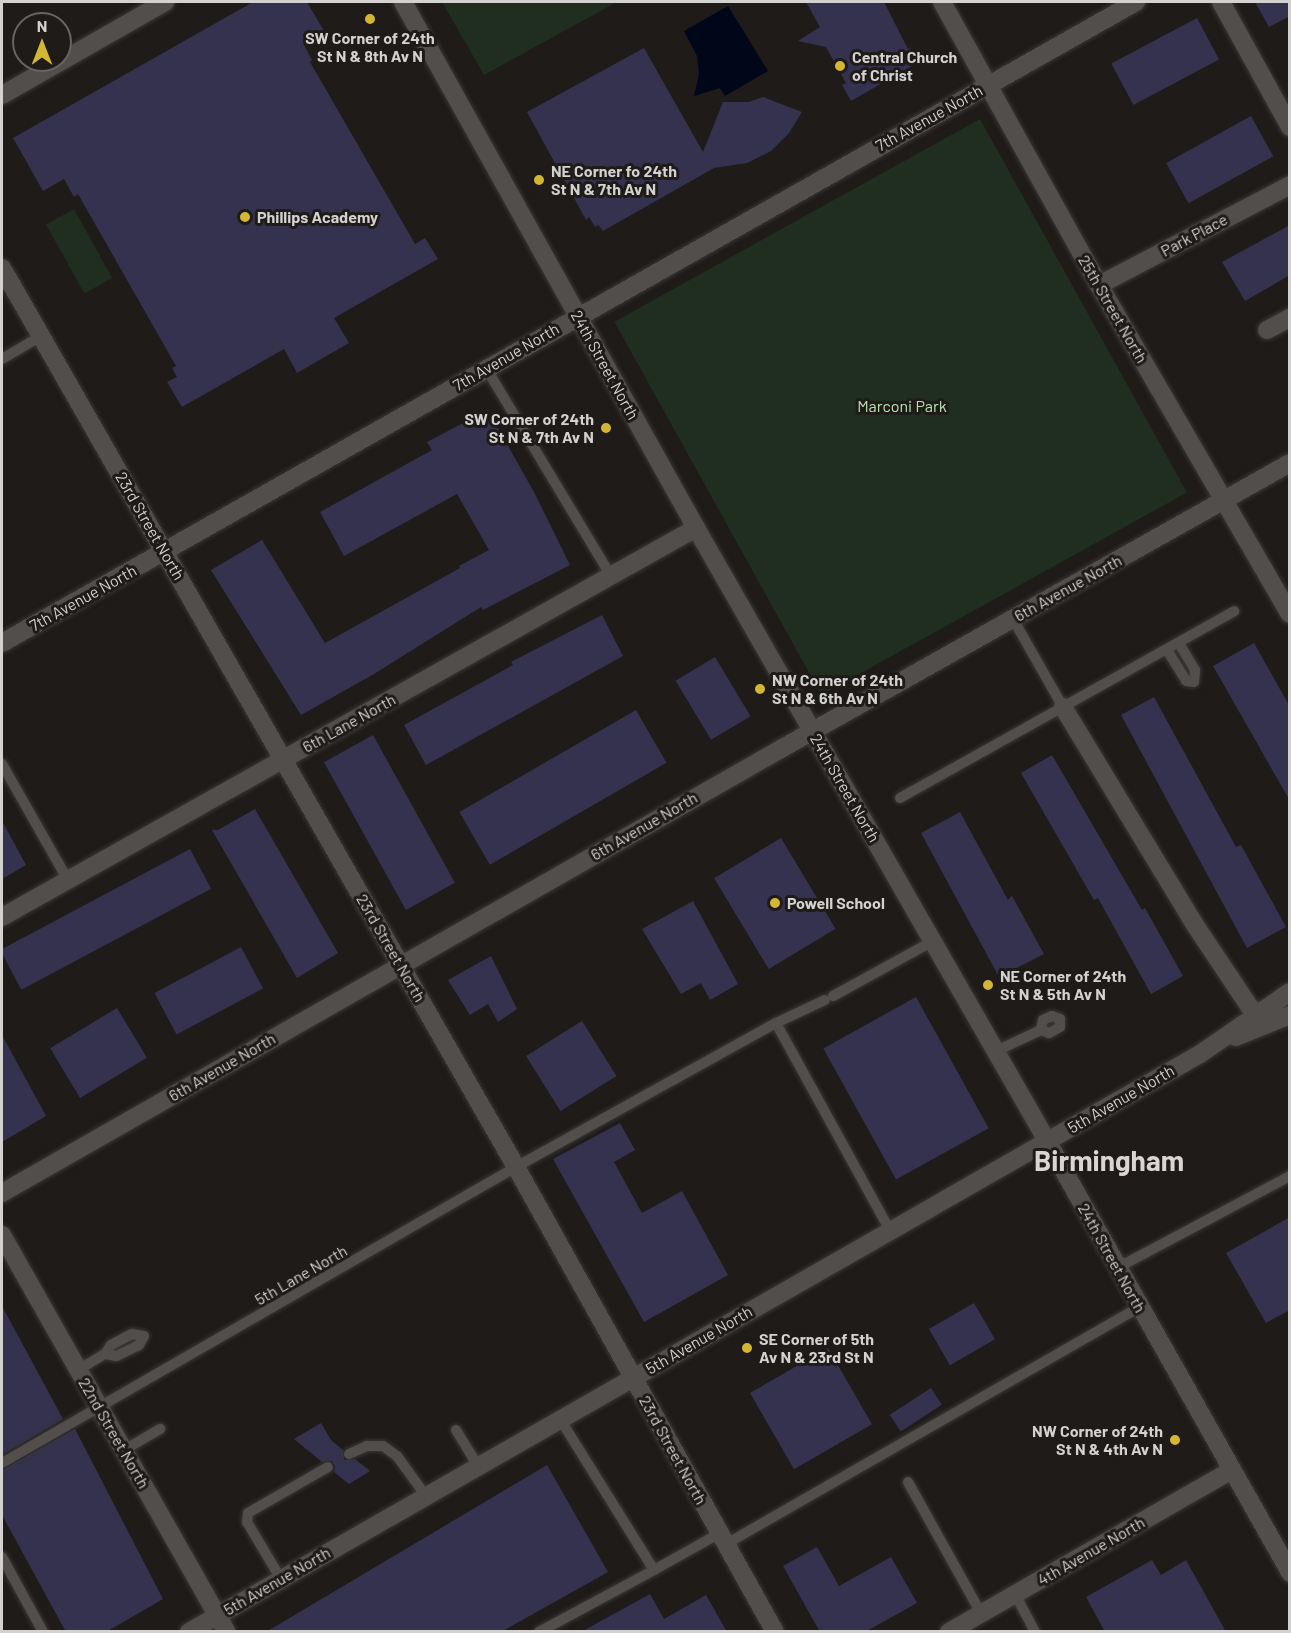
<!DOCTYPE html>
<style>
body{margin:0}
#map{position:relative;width:1291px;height:1633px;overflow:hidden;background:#1e1b19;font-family:Barlow,sans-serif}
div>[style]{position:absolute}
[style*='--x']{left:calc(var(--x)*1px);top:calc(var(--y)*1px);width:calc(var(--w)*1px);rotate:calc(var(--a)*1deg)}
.green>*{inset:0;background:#1f2e1e;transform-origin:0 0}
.water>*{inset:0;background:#000719}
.building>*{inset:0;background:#35324f;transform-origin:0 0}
.roads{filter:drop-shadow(0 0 2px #393736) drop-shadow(0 0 2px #393736)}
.lane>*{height:10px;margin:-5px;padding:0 5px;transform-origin:5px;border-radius:5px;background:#514e4b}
.street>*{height:18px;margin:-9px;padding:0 9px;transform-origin:9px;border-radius:9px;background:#514e4b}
.secondary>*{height:18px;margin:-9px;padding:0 9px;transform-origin:9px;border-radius:9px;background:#514e4b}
.dots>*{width:16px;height:16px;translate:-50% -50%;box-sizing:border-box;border:3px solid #1e1b19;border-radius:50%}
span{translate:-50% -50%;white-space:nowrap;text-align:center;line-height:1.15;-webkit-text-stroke:6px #1e1b19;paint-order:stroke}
.poi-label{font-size:16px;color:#d4d2d1;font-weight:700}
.left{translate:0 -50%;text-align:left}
.right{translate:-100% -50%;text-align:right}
.street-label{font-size:16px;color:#d4d2d1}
.park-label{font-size:16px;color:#b6e1b1}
.town-label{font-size:28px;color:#dad5d2;font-weight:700}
.frame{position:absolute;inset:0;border:3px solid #d4d2d1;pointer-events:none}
.north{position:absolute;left:12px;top:12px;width:60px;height:60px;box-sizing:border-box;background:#1e1b19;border:2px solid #676463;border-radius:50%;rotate:0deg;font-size:16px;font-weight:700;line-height:24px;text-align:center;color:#d4d2d1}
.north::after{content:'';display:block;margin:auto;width:21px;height:27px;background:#d4b635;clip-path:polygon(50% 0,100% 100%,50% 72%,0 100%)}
</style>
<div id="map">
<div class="green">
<div style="clip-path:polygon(442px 2px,617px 2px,484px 75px)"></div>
<div style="left:980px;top:119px;width:427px;height:418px;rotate:61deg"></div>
<div style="left:74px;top:209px;width:79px;height:32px;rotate:61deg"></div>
</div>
<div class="water">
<div style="clip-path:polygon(728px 6px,768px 71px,725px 96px,720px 88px,694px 96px,699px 74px,697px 56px,684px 31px)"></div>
</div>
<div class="building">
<div style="clip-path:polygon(253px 2px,307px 2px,324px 31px,303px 43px,312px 60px,310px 62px,415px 244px,425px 238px,438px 259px,334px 318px,349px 343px,297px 373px,284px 349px,182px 407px,167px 382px,177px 377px,172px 368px,176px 366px,78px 194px,74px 197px,64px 179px,43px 191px,13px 138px)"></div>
<div style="clip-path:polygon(806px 2px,884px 2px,908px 49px,910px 48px,919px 62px,851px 101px,842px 85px,846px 83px,826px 47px,798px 41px,820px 27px)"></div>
<div style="clip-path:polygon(1255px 2px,1290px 2px,1290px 16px,1269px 27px)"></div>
<div style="left:1197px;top:18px;width:47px;height:97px;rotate:62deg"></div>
<div style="clip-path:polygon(644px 48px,703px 152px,723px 102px,749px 102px,763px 97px,802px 112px,789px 133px,771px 151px,747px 163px,714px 168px,603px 231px,598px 225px,595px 227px,589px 217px,586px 220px,527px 112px)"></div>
<div style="left:1251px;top:116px;width:46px;height:97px;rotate:61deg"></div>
<div style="clip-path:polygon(1290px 225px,1290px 275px,1245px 301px,1222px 262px)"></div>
<div style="clip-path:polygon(488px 410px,535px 494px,570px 565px,483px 610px,481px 607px,374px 674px,301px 715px,211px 570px,262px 540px,325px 643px,460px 568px,459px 566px,489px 550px,457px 494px,344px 556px,320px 512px,432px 450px,427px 442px)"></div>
<div style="clip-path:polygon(602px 615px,623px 656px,426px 765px,404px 725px,513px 665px,511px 662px)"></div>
<div style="clip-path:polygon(1254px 643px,1290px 707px,1290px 801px,1213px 666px)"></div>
<div style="left:715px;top:657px;width:69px;height:46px;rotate:59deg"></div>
<div style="clip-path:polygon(1154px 697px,1236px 847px,1241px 845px,1286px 927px,1247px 948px,1121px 715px)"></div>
<div style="left:636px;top:710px;width:61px;height:204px;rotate:60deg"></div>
<div style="left:373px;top:735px;width:169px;height:56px;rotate:61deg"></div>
<div style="clip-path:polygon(1052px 755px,1142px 910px,1145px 908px,1183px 976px,1151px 994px,1098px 898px,1094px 900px,1021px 773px)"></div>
<div style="clip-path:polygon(255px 809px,338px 953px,297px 978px,212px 830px,218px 830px)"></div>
<div style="clip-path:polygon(960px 812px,1008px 900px,1012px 896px,1044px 954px,999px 977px,921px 833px)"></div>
<div style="clip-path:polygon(2px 821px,26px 865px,2px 879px)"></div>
<div style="left:781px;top:838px;width:106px;height:78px;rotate:59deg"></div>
<div style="left:190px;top:849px;width:45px;height:215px;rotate:62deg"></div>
<div style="clip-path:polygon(693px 901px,738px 984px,710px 1000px,701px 983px,681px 994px,642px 929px)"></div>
<div style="left:241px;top:947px;width:47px;height:98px;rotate:62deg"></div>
<div style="clip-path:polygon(491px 956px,517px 1009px,498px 1022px,488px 1004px,470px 1015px,448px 980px)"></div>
<div style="left:916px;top:997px;width:150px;height:106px;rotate:61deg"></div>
<div style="left:117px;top:1008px;width:58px;height:78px;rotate:59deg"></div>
<div style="left:582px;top:1021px;width:65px;height:66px;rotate:58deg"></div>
<div style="clip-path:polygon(2px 1035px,46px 1116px,2px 1142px)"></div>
<div style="clip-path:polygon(620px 1123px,635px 1150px,614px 1162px,642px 1213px,682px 1191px,728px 1275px,644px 1322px,553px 1159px)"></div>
<div style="clip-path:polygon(1290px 1217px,1290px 1310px,1266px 1323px,1226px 1253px)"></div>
<div style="left:974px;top:1303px;width:42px;height:52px;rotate:60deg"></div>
<div style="clip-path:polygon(2px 1306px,63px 1419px,2px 1455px)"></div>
<div style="left:828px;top:1348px;width:88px;height:90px;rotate:60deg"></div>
<div style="left:931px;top:1388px;width:20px;height:49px;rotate:57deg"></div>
<div style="clip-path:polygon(321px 1423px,331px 1440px,343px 1450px,344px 1460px,355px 1459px,370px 1471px,349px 1484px,334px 1472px,335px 1466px,332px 1461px,322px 1462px,294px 1439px)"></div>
<div style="clip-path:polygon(75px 1429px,163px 1599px,106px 1632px,66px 1632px,2px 1515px,2px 1470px)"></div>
<div style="clip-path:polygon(547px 1465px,608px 1572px,501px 1632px,266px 1632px)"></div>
<div style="clip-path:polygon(817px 1547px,839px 1586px,891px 1557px,917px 1603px,865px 1632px,820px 1632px,783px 1566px)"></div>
<div style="clip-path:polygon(1152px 1560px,1161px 1575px,1186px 1560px,1226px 1632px,1105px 1632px,1086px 1597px)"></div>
<div style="clip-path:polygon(650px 1594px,664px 1619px,706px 1595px,727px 1632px,581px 1632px)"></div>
</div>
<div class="roads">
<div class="lane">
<div style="--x:2;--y:359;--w:45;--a:-30.5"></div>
<div style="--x:486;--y:368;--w:245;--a:59"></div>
<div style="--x:1013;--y:619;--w:101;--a:60.4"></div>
<div style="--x:1167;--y:650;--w:36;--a:58"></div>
<div style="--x:1186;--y:681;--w:8;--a:7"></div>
<div style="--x:1194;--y:682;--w:12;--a:-85"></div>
<div style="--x:1195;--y:670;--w:31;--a:-121"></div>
<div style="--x:2;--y:764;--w:133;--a:60.4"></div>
<div style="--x:900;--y:798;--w:383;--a:-29.2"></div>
<div style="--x:833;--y:996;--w:114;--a:-28.8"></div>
<div style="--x:1052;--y:1016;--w:9;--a:21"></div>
<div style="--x:1060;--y:1019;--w:8;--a:90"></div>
<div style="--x:1060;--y:1027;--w:13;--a:151"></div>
<div style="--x:1049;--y:1033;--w:9;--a:-159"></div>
<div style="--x:1041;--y:1030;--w:10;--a:-79"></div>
<div style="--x:1043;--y:1020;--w:10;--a:-24"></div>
<div style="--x:776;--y:1023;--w:54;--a:-25.1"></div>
<div style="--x:996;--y:1051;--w:50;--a:-25"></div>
<div style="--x:1117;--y:1268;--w:196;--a:-28"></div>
<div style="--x:78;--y:1370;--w:31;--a:-31"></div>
<div style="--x:105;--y:1354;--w:11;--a:-56"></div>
<div style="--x:111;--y:1345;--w:24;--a:-28"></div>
<div style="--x:132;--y:1334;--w:12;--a:9"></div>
<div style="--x:144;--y:1336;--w:10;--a:119"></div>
<div style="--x:139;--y:1345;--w:25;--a:154"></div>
<div style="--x:116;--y:1356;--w:11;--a:-170"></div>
<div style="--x:456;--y:1430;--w:42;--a:58.6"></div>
<div style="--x:124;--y:1450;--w:42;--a:-30.3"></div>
<div style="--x:349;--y:1454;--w:20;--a:-24"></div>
<div style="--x:367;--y:1446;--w:16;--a:0"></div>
<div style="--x:383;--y:1446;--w:17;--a:36"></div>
<div style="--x:397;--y:1456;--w:49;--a:54.1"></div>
<div style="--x:2;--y:1463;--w:593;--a:-29.94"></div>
<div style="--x:516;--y:1167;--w:297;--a:-29"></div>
<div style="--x:776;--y:1023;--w:236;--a:61.2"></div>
<div style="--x:908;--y:1482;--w:150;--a:60.9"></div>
<div style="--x:726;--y:1544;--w:476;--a:-29.8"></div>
<div style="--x:2;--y:1557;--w:85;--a:61.3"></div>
<div style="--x:654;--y:1570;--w:76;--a:-29.3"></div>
<div style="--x:281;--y:1579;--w:66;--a:-120.8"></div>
<div style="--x:247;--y:1522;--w:9;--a:-84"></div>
<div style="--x:248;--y:1513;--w:92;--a:-29.9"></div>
<div style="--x:1015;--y:1594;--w:43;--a:62.2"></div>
<div style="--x:539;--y:1632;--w:131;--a:-28.3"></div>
<div style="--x:654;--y:1570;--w:178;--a:-121.9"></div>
</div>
<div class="street">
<div style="--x:1221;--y:2;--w:143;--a:61.1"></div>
<div style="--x:1099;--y:285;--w:216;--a:-27.6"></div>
<div style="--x:1267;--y:330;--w:26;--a:-28"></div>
<div style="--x:1063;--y:707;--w:255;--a:58.8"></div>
<div style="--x:1195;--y:925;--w:108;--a:56.3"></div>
</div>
<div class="secondary">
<div style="--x:403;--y:2;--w:602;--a:60.88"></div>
<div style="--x:696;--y:528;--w:706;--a:60.2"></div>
<div style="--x:1047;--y:1141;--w:496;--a:60.6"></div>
<div style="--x:942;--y:2;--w:324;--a:61"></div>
<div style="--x:1099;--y:285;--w:380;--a:59.9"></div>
<div style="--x:2;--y:95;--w:188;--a:-29.7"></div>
<div style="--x:2;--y:268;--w:1036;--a:60.24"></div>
<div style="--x:516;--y:1167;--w:532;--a:60.88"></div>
<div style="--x:2;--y:643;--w:1303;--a:-29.48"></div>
<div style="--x:2;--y:917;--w:796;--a:-29.27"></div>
<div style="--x:1236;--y:1037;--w:58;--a:-22.2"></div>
<div style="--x:2;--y:1193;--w:894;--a:-29.69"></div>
<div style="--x:779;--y:750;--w:586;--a:-29.32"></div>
<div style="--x:2;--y:1235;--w:456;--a:60.5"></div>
<div style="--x:189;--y:1632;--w:1165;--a:-29.76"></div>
<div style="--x:1200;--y:1054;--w:109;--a:-34.6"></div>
<div style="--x:949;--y:1632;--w:326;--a:-29.8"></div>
</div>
</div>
<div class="dots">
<div style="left:370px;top:19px;background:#d4b635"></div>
<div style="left:840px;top:66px;background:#d4b635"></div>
<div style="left:539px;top:180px;background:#d4b635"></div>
<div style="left:245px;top:217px;background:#d4b635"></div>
<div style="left:606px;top:428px;background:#d4b635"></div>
<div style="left:760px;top:689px;background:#d4b635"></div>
<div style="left:775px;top:903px;background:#d4b635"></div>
<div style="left:988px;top:985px;background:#d4b635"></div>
<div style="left:747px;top:1348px;background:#d4b635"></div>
<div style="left:1175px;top:1440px;background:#d4b635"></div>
</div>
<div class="poi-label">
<span style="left:370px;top:47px">SW Corner of 24th<br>St N &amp; 8th Av N</span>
<span class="left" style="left:852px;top:66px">Central Church<br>of Christ</span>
<span class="left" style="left:551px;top:180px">NE Corner fo 24th<br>St N &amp; 7th Av N</span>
<span class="left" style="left:257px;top:217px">Phillips Academy</span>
<span class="right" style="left:594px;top:428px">SW Corner of 24th<br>St N &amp; 7th Av N</span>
<span class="left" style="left:772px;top:689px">NW Corner of 24th<br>St N &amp; 6th Av N</span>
<span class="left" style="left:787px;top:903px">Powell School</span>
<span class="left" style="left:1000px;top:985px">NE Corner of 24th<br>St N &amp; 5th Av N</span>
<span class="left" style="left:759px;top:1348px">SE Corner of 5th<br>Av N &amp; 23rd St N</span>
<span class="right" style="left:1163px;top:1440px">NW Corner of 24th<br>St N &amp; 4th Av N</span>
</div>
<div class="street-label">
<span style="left:929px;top:118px;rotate:-29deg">7th Avenue North</span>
<span style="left:1194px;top:235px;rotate:-28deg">Park Place</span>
<span style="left:1113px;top:309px;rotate:60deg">25th Street North</span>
<span style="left:506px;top:357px;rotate:-30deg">7th Avenue North</span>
<span style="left:605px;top:365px;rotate:61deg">24th Street North</span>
<span style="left:150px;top:526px;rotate:60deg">23rd Street North</span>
<span style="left:1068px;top:588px;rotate:-29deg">6th Avenue North</span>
<span style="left:83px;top:598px;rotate:-29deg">7th Avenue North</span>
<span style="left:349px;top:723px;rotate:-29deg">6th Lane North</span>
<span style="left:845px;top:788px;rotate:60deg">24th Street North</span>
<span style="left:644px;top:826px;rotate:-30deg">6th Avenue North</span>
<span style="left:391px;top:948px;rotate:60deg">23rd Street North</span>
<span style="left:222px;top:1067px;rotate:-30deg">6th Avenue North</span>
<span style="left:1121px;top:1099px;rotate:-30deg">5th Avenue North</span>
<span style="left:1112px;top:1258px;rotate:61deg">24th Street North</span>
<span style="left:301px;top:1275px;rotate:-30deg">5th Lane North</span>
<span style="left:699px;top:1340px;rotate:-30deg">5th Avenue North</span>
<span style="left:114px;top:1433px;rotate:60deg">22nd Street North</span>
<span style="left:673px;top:1450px;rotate:61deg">23rd Street North</span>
<span style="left:1091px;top:1551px;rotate:-30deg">4th Avenue North</span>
<span style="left:277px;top:1581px;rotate:-30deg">5th Avenue North</span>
</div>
<div class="park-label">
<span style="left:902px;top:406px">Marconi Park</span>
</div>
<div class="town-label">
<span style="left:1109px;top:1160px">Birmingham</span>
</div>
<div class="frame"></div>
<div class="north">N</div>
</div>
